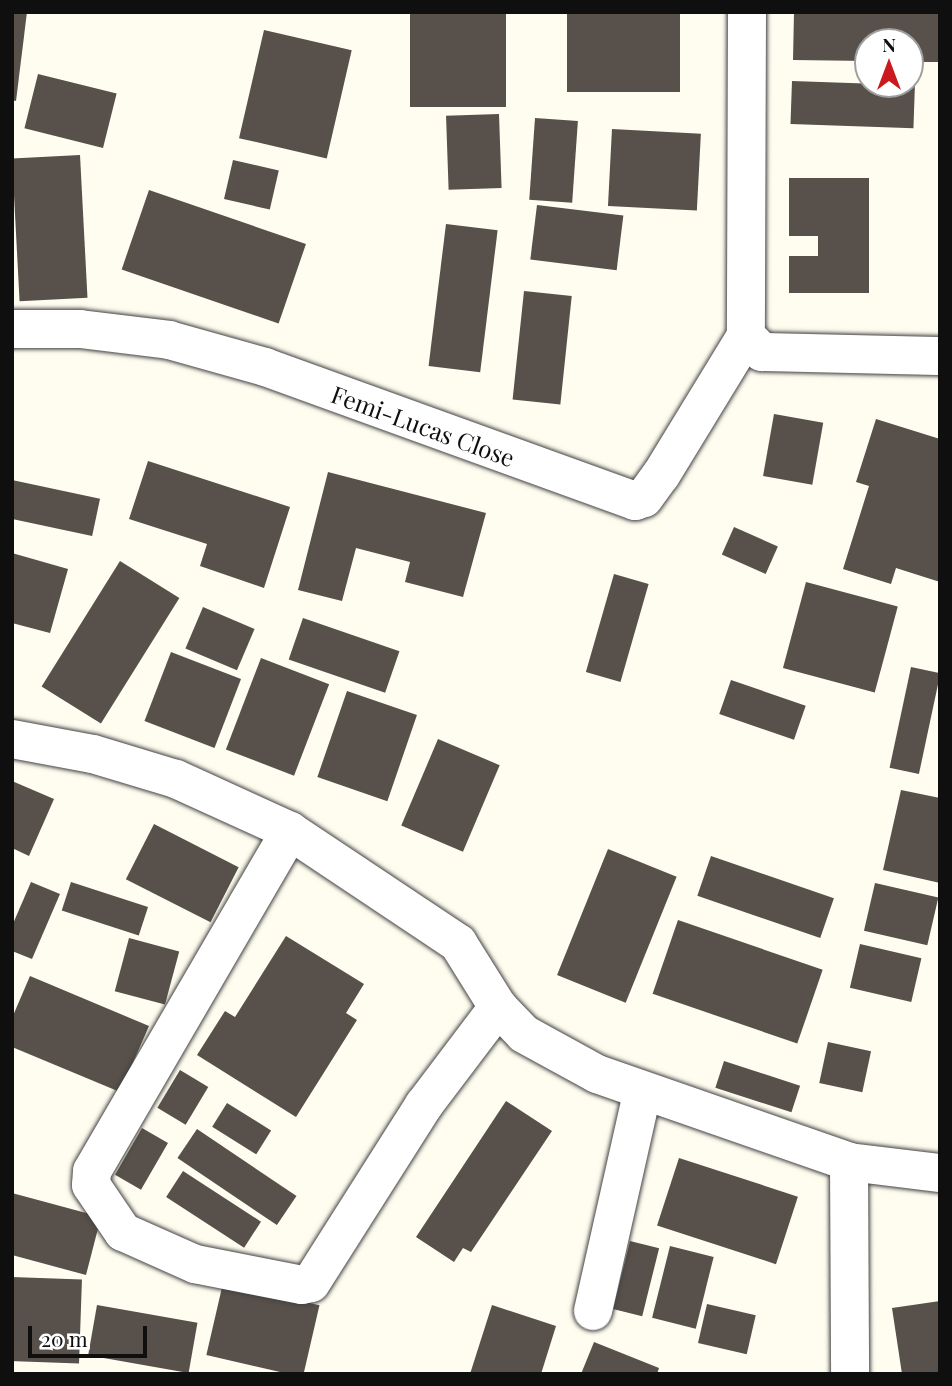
<!DOCTYPE html>
<style>
body{margin:0}
#map{position:relative;width:952px;height:1386px;overflow:hidden;background:#fffdf0;font-family:"Playfair Display",serif}
div>[style]{position:absolute}
[style*='--x']{left:calc(var(--x)*1px);top:calc(var(--y)*1px);width:calc(var(--w)*1px);rotate:calc(var(--a)*1deg)}
.building>*{inset:0;background:#58504a;transform-origin:0 0}
.roads{filter:drop-shadow(0 0 2px #424242) drop-shadow(0 0 2px #424242)}
.street>*{height:38px;margin:-19px;padding:0 19px;transform-origin:19px;border-radius:19px;background:#fff}
span{translate:-50% -50%;white-space:nowrap;text-align:center;line-height:1.15;-webkit-text-stroke:7px #fff;paint-order:stroke}
.street-label{font-size:24px;color:#0f0f0f}
.frame{position:absolute;inset:0;border:14px solid #0f0f0f;pointer-events:none}
.north{position:absolute;left:854px;top:28px;width:70px;height:70px;box-sizing:border-box;background:#fff;border:2px solid #9f9f9f;border-radius:50%;rotate:0deg;font-size:19px;font-weight:700;line-height:28px;text-align:center;color:#0f0f0f}
.north::after{content:'';display:block;margin:auto;width:24px;height:32px;background:#cb1a1d;clip-path:polygon(50% 0,100% 100%,50% 72%,0 100%)}
.scale{position:absolute;left:28px;top:1326px;width:119px;height:32px;box-sizing:border-box;border:4px solid #0f0f0f;border-top:0;padding-left:9px;font-size:21px;line-height:24px;white-space:nowrap;color:#0f0f0f;-webkit-text-stroke:5px #fff;paint-order:stroke}
</style>
<div id="map">
<div class="building">
<div style="clip-path:polygon(12px 12px,27px 12px,16px 101px,12px 100px)"></div>
<div style="left:410px;top:12px;width:96px;height:95px"></div>
<div style="left:567px;top:12px;width:113px;height:80px"></div>
<div style="clip-path:polygon(794px 12px,940px 12px,940px 62px,910px 62px,910px 42px,868px 42px,868px 61px,793px 60px)"></div>
<div style="left:264px;top:30px;width:90px;height:111px;rotate:13deg"></div>
<div style="left:38px;top:74px;width:81px;height:56px;rotate:14deg"></div>
<div style="left:792px;top:81px;width:123px;height:43px;rotate:2deg"></div>
<div style="left:499px;top:114px;width:74px;height:53px;rotate:88deg"></div>
<div style="left:535px;top:118px;width:43px;height:82px;rotate:4deg"></div>
<div style="left:612px;top:129px;width:89px;height:77px;rotate:3deg"></div>
<div style="left:80px;top:155px;width:143px;height:68px;rotate:87deg"></div>
<div style="left:233px;top:160px;width:47px;height:40px;rotate:13deg"></div>
<div style="clip-path:polygon(789px 178px,869px 178px,869px 293px,789px 293px,789px 256px,818px 256px,818px 236px,789px 236px)"></div>
<div style="left:149px;top:190px;width:166px;height:84px;rotate:19deg"></div>
<div style="left:537px;top:205px;width:87px;height:55px;rotate:7deg"></div>
<div style="left:446px;top:224px;width:52px;height:143px;rotate:7deg"></div>
<div style="left:524px;top:291px;width:48px;height:109px;rotate:6deg"></div>
<div style="left:774px;top:414px;width:50px;height:63px;rotate:10deg"></div>
<div style="clip-path:polygon(876px 419px,940px 439px,940px 582px,896px 568px,891px 584px,843px 569px,869px 486px,856px 482px)"></div>
<div style="clip-path:polygon(148px 461px,290px 507px,264px 588px,200px 566px,207px 544px,129px 519px)"></div>
<div style="clip-path:polygon(328px 472px,486px 513px,463px 597px,405px 582px,410px 562px,356px 548px,342px 601px,298px 590px)"></div>
<div style="left:12px;top:480px;width:90px;height:38px;rotate:12deg"></div>
<div style="left:734px;top:527px;width:48px;height:30px;rotate:24deg"></div>
<div style="clip-path:polygon(12px 553px,68px 569px,50px 633px,12px 623px)"></div>
<div style="left:120px;top:561px;width:70px;height:148px;rotate:32deg"></div>
<div style="left:614px;top:574px;width:36px;height:102px;rotate:16deg"></div>
<div style="left:806px;top:582px;width:95px;height:89px;rotate:15deg"></div>
<div style="left:203px;top:607px;width:56px;height:45px;rotate:23deg"></div>
<div style="left:303px;top:618px;width:102px;height:44px;rotate:19deg"></div>
<div style="left:171px;top:652px;width:75px;height:74px;rotate:21deg"></div>
<div style="left:261px;top:658px;width:73px;height:98px;rotate:21deg"></div>
<div style="left:911px;top:667px;width:30px;height:103px;rotate:12deg"></div>
<div style="left:731px;top:680px;width:79px;height:36px;rotate:19deg"></div>
<div style="left:347px;top:691px;width:74px;height:91px;rotate:19deg"></div>
<div style="left:438px;top:739px;width:67px;height:94px;rotate:23deg"></div>
<div style="clip-path:polygon(12px 781px,54px 799px,29px 856px,12px 848px)"></div>
<div style="clip-path:polygon(901px 790px,940px 798px,940px 883px,883px 870px)"></div>
<div style="left:154px;top:824px;width:95px;height:62px;rotate:27deg"></div>
<div style="left:608px;top:849px;width:74px;height:136px;rotate:22deg"></div>
<div style="left:711px;top:856px;width:130px;height:42px;rotate:19deg"></div>
<div style="clip-path:polygon(31px 882px,60px 894px,32px 959px,12px 951px,12px 926px)"></div>
<div style="left:71px;top:882px;width:81px;height:30px;rotate:18deg"></div>
<div style="left:875px;top:883px;width:65px;height:49px;rotate:13deg"></div>
<div style="left:678px;top:920px;width:153px;height:78px;rotate:19deg"></div>
<div style="clip-path:polygon(286px 936px,364px 984px,346px 1013px,357px 1020px,296px 1117px,197px 1055px,225px 1011px,235px 1017px)"></div>
<div style="left:129px;top:938px;width:52px;height:55px;rotate:15deg"></div>
<div style="left:860px;top:944px;width:63px;height:45px;rotate:13deg"></div>
<div style="clip-path:polygon(30px 976px,149px 1026px,120px 1092px,12px 1047px,12px 1018px)"></div>
<div style="left:828px;top:1042px;width:44px;height:42px;rotate:12deg"></div>
<div style="left:724px;top:1061px;width:80px;height:28px;rotate:18deg"></div>
<div style="left:180px;top:1070px;width:33px;height:44px;rotate:31deg"></div>
<div style="clip-path:polygon(506px 1101px,552px 1131px,471px 1252px,463px 1248px,454px 1262px,416px 1237px)"></div>
<div style="left:227px;top:1103px;width:52px;height:28px;rotate:32deg"></div>
<div style="left:142px;top:1128px;width:30px;height:54px;rotate:30deg"></div>
<div style="left:197px;top:1129px;width:120px;height:35px;rotate:34deg"></div>
<div style="left:679px;top:1158px;width:125px;height:71px;rotate:18deg"></div>
<div style="left:183px;top:1171px;width:93px;height:31px;rotate:33deg"></div>
<div style="clip-path:polygon(12px 1193px,101px 1217px,86px 1275px,12px 1255px)"></div>
<div style="left:630px;top:1241px;width:30px;height:70px;rotate:14deg"></div>
<div style="left:670px;top:1246px;width:45px;height:74px;rotate:14deg"></div>
<div style="left:12px;top:1277px;width:70px;height:84px;rotate:2deg"></div>
<div style="left:223px;top:1283px;width:99px;height:74px;rotate:13deg"></div>
<div style="clip-path:polygon(940px 1301px,940px 1374px,902px 1374px,892px 1308px)"></div>
<div style="left:707px;top:1304px;width:50px;height:40px;rotate:13deg"></div>
<div style="left:97px;top:1305px;width:102px;height:51px;rotate:10deg"></div>
<div style="clip-path:polygon(492px 1305px,556px 1326px,541px 1374px,470px 1374px)"></div>
<div style="clip-path:polygon(594px 1342px,659px 1368px,657px 1374px,581px 1374px)"></div>
</div>
<div class="roads">
<div class="street">
<div style="--x:747;--y:12;--w:324;--a:90.2"></div>
<div style="--x:746;--y:336;--w:23;--a:45"></div>
<div style="--x:762;--y:352;--w:178;--a:1.3"></div>
<div style="--x:12;--y:329;--w:68;--a:0"></div>
<div style="--x:80;--y:329;--w:90;--a:7"></div>
<div style="--x:169;--y:340;--w:100;--a:15.7"></div>
<div style="--x:265;--y:367;--w:394;--a:19.9"></div>
<div style="--x:635;--y:501;--w:9;--a:-18"></div>
<div style="--x:644;--y:498;--w:29;--a:-54"></div>
<div style="--x:661;--y:475;--w:163;--a:-58.6"></div>
<div style="--x:12;--y:739;--w:82;--a:10.5"></div>
<div style="--x:93;--y:754;--w:87;--a:16.8"></div>
<div style="--x:176;--y:779;--w:125;--a:24.5"></div>
<div style="--x:290;--y:831;--w:202;--a:33.7"></div>
<div style="--x:458;--y:943;--w:75;--a:58"></div>
<div style="--x:498;--y:1007;--w:37;--a:46"></div>
<div style="--x:524;--y:1034;--w:83;--a:28.7"></div>
<div style="--x:597;--y:1074;--w:267;--a:19.2"></div>
<div style="--x:849;--y:1162;--w:92;--a:6.9"></div>
<div style="--x:290;--y:831;--w:393;--a:120.2"></div>
<div style="--x:92;--y:1171;--w:14;--a:94"></div>
<div style="--x:91;--y:1185;--w:57;--a:55.8"></div>
<div style="--x:123;--y:1232;--w:79;--a:24"></div>
<div style="--x:195;--y:1264;--w:109;--a:11.1"></div>
<div style="--x:302;--y:1285;--w:9;--a:-13"></div>
<div style="--x:311;--y:1283;--w:211;--a:-57.6"></div>
<div style="--x:424;--y:1105;--w:123;--a:-52.9"></div>
<div style="--x:849;--y:1162;--w:212;--a:89.7"></div>
<div style="--x:593;--y:1311;--w:223;--a:-77.3"></div>
</div>
</div>
<div class="street-label">
<span style="left:423px;top:426px;rotate:20deg">Femi-Lucas Close</span>
</div>
<div class="frame"></div>
<div class="north">N</div>
<div class="scale">20 m</div>
</div>
